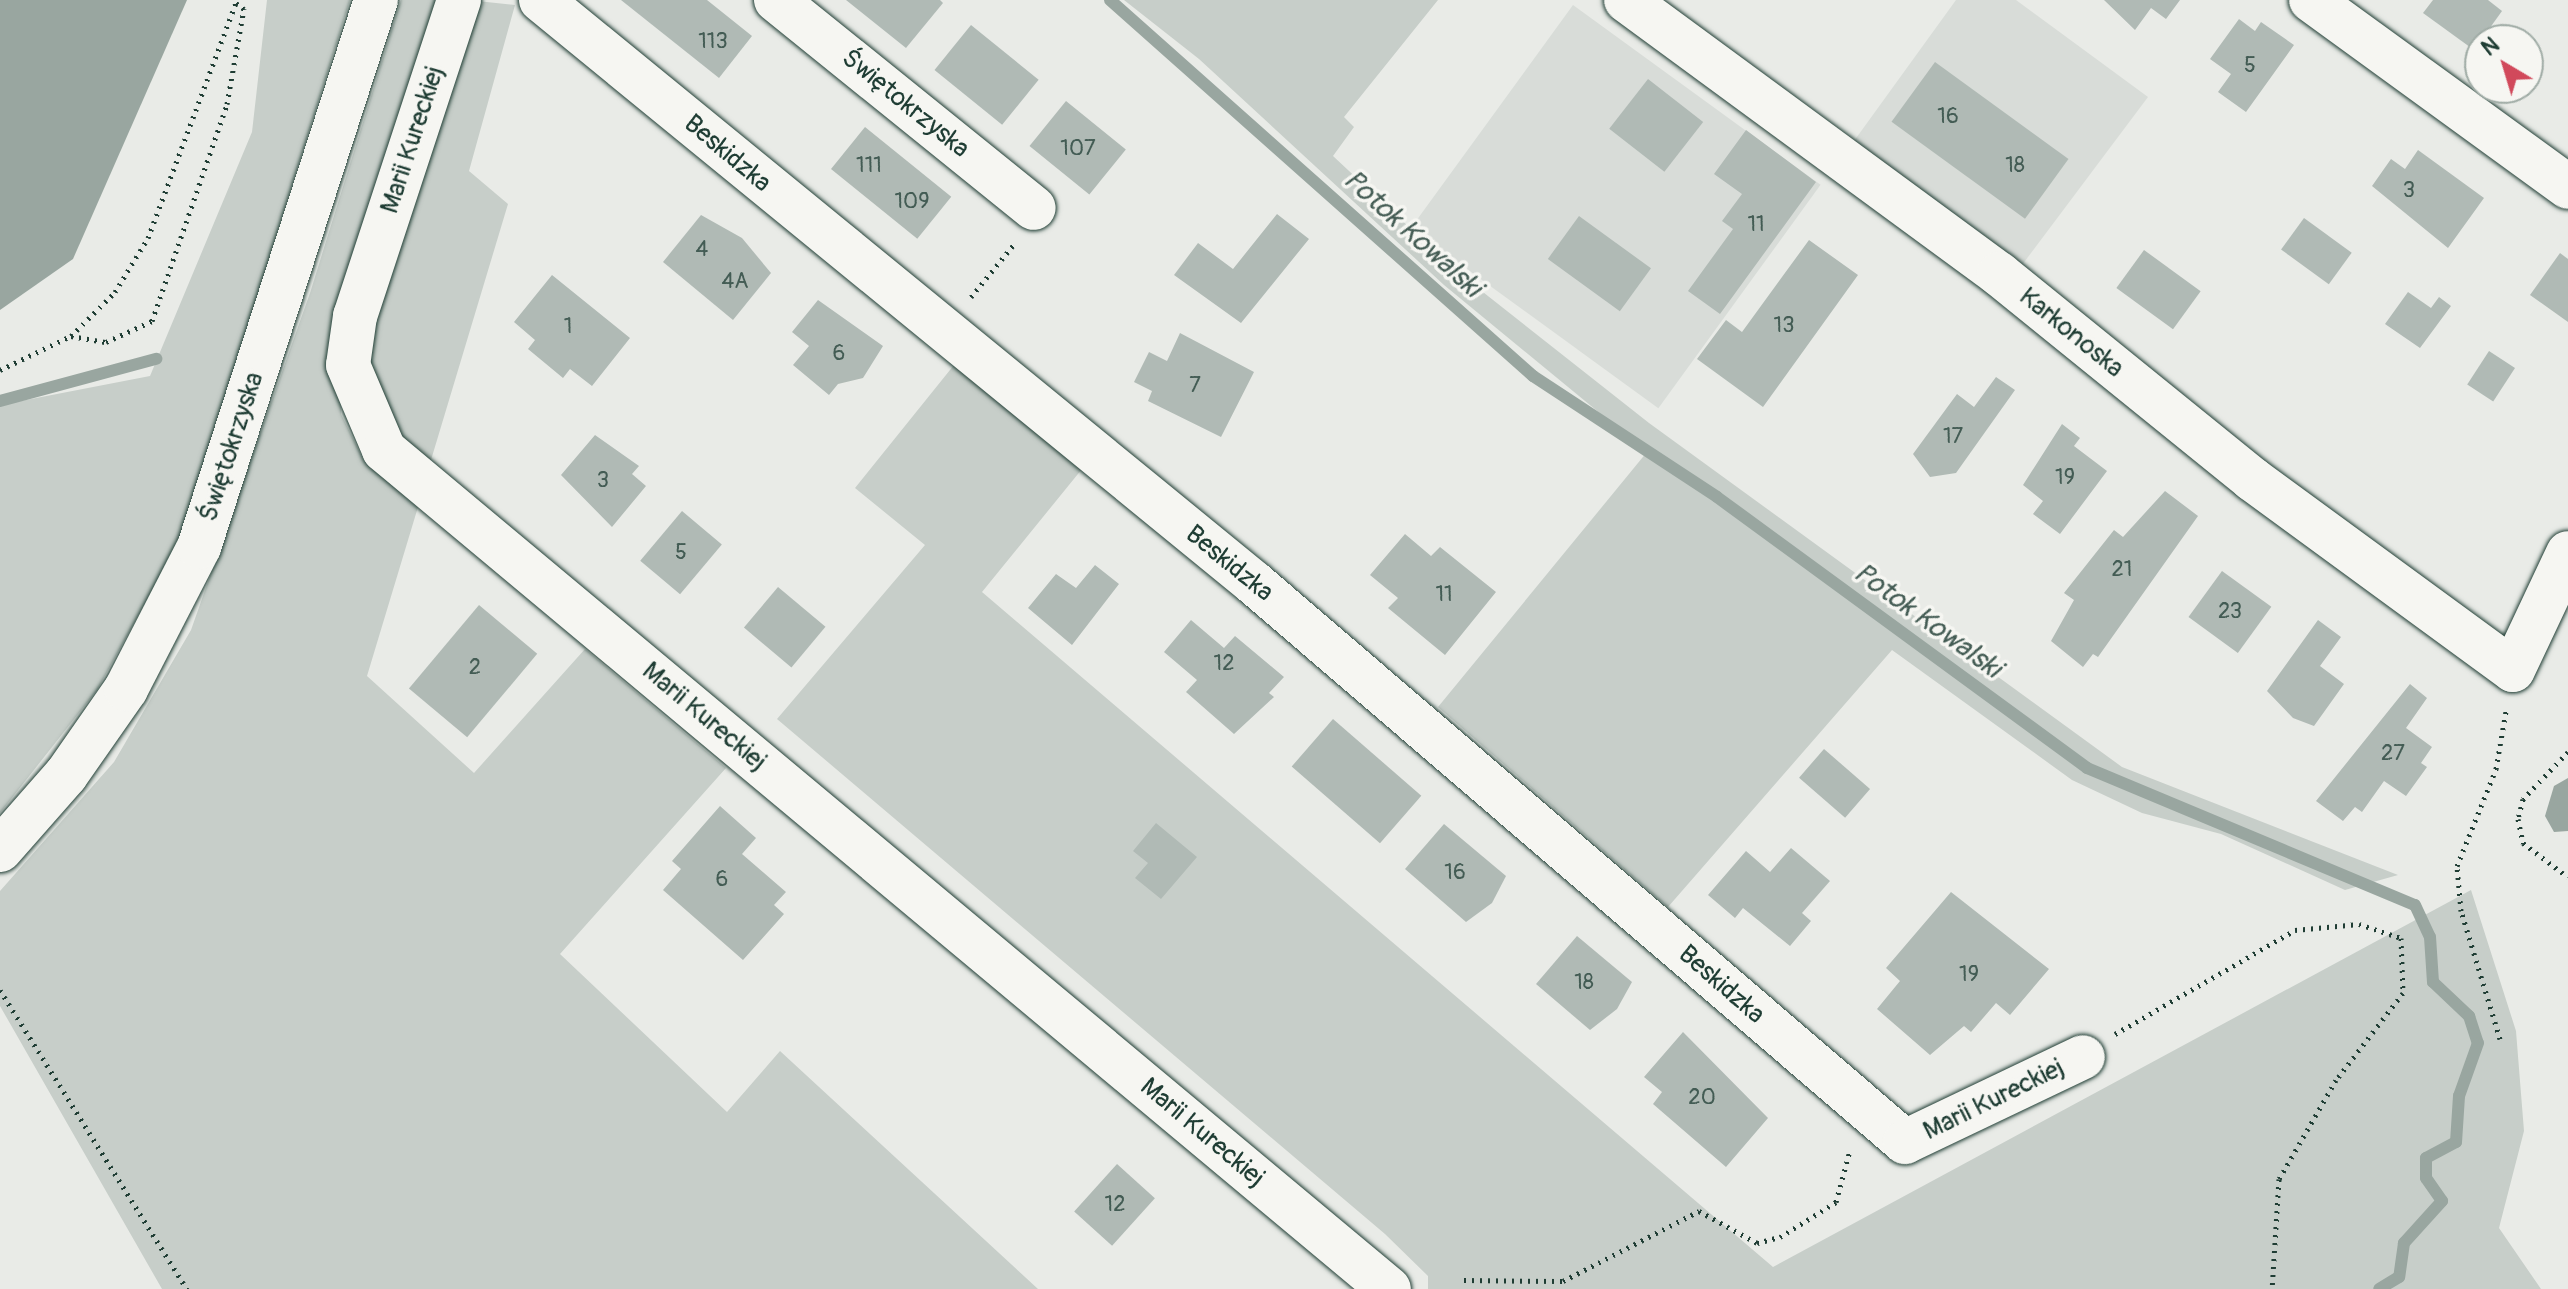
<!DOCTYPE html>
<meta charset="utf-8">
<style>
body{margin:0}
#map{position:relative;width:2568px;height:1289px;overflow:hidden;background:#e9ebe7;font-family:Pangolin,sans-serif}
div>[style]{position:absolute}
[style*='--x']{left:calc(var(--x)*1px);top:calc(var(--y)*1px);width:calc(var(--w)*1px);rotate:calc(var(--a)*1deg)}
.built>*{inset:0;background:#d8dcd8;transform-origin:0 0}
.green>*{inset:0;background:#c7cec9}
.water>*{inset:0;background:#99a6a0}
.stream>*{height:12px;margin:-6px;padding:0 6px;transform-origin:6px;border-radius:6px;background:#99a6a0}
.building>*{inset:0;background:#b0bab5;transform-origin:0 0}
.path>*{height:5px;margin-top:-2.5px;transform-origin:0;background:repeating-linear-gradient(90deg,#1f3d34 0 2px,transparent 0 8px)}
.roads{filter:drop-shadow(0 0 2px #1f3d34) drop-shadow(0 0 2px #1f3d34)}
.minor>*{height:44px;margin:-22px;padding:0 22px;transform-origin:22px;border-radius:22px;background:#f6f6f2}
.major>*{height:44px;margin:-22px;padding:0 22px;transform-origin:22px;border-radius:22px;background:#f6f6f2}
span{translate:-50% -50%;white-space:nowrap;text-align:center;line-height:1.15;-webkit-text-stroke:7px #f6f6f2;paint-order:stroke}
.number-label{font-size:22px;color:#435c54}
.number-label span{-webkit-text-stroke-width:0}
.street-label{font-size:26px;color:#1f3d34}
.water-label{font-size:28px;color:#445c54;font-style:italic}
.north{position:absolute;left:2464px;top:24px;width:80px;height:80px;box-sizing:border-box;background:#f6f6f2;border:2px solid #a0aca6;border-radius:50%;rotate:322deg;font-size:22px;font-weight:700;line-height:32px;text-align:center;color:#1f3d34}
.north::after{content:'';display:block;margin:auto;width:28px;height:36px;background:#d1495b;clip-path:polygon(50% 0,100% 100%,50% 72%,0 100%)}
</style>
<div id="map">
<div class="built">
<div style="clip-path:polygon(1956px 0,2016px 0,2148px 97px,2022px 265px,1854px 141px)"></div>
<div style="left:1573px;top:5px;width:306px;height:276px;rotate:36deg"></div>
</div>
<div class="green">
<div style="clip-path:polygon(267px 0,350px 0,220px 415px,176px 547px,97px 690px,0 813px,0 405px,150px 376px,252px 132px)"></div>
<div style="clip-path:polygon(401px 0,444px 0,340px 343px,341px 414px,364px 461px,418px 507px,367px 676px,474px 773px,585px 649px,726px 768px,560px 954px,727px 1112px,780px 1051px,1038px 1289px,162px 1289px,0 1006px,0 891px,114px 762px,191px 630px,310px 293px)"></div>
<div style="clip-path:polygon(468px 0,515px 5px,469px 171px,508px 204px,428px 470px,391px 437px,364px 352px)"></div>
<div style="clip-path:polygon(1124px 0,1438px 0,1344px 117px,1354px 127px,1333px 156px,1455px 270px,1649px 423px,2122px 767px,2398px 875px,2345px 890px,2221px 834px,2142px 813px,2072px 780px,1892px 650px,1668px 907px,1438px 707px,1647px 452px,1444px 285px,1199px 59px)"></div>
<div style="clip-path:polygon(954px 365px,1082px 469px,982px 592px,1773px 1267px,2471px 890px,2516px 1031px,2524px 1131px,2499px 1228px,2541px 1289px,1428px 1289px,1428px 1276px,1385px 1234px,777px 719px,925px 545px,855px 488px)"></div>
</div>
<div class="water">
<div style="clip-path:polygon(0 0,187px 0,73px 259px,0 310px)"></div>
<div style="clip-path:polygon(2568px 778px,2568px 831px,2554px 832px,2545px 816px,2554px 786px)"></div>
</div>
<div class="stream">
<div style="--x:1110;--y:0;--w:566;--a:41.63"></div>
<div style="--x:1533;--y:376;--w:220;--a:33.3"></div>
<div style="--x:1717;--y:497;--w:459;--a:36.2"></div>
<div style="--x:2087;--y:768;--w:355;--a:22.7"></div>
<div style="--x:2415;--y:905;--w:35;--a:65"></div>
<div style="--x:2430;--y:937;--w:45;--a:86.2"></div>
<div style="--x:2433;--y:982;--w:50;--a:43.4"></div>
<div style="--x:2469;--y:1016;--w:28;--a:72"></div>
<div style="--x:2478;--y:1043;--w:56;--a:109.7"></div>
<div style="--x:2459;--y:1096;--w:46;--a:93.7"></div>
<div style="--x:2456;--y:1142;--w:34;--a:152"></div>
<div style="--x:2426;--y:1158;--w:20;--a:90"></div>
<div style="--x:2426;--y:1178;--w:28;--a:55"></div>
<div style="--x:2442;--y:1201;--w:57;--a:132.1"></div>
<div style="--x:2404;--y:1243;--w:34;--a:98"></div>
<div style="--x:2399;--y:1277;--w:23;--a:149"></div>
<div style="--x:0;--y:401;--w:162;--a:-15.1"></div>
</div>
<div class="building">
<div style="clip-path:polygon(621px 0,707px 0,752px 36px,719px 78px)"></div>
<div style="clip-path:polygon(846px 0,940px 0,943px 3px,906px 48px)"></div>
<div style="clip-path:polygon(2104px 0,2180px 0,2166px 19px,2151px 8px,2135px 30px)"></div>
<div style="clip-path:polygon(2433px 0,2488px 0,2502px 11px,2474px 50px,2423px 13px)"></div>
<div style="clip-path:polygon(2239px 19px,2255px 31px,2261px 22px,2294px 45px,2246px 112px,2218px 92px,2231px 74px,2210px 59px)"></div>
<div style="left:971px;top:25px;width:87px;height:58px;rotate:39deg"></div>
<div style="left:1935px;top:62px;width:165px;height:74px;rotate:36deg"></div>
<div style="left:1648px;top:79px;width:70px;height:63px;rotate:38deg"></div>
<div style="left:1066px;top:101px;width:77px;height:58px;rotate:39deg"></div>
<div style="left:865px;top:127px;width:111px;height:54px;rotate:39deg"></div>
<div style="clip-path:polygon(1746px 130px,1816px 182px,1720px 314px,1688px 291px,1733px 229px,1722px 221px,1742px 194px,1714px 174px)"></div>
<div style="clip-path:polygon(2418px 150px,2484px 198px,2448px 248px,2372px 186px,2391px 159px,2405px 169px)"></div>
<div style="clip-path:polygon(1277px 214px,1309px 239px,1241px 323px,1174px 275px,1198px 243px,1233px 269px)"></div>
<div style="clip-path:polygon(701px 215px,742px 238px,771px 273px,733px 320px,663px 262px)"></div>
<div style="left:1579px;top:216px;width:89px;height:53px;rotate:36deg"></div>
<div style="left:2304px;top:218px;width:59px;height:39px;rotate:36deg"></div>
<div style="clip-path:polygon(1809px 240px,1858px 275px,1763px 407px,1697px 359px,1726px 320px,1742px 332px)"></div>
<div style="left:2144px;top:250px;width:70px;height:47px;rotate:36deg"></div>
<div style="clip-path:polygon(2560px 253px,2568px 259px,2568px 322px,2530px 295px)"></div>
<div style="clip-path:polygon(552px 275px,630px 338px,592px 386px,570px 369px,563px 378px,528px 349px,535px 340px,514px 322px)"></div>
<div style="clip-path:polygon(2408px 292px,2431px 308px,2439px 297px,2451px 306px,2420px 348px,2385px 324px)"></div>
<div style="clip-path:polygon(818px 300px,883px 346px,863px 378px,838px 384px,829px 395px,793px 365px,809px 346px,792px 332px)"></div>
<div style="clip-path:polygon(1180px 333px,1254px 372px,1221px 437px,1148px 401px,1152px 391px,1134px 382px,1149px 352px,1167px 361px)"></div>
<div style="left:2489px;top:351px;width:31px;height:40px;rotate:33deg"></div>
<div style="clip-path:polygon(1996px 377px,2015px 390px,1956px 473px,1930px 477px,1913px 454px,1957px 394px,1974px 407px)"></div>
<div style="clip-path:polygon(2062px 424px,2080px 438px,2074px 446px,2107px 471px,2060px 534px,2033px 514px,2043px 501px,2023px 485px)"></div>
<div style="clip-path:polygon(595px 435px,639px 466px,632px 474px,646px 486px,612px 527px,561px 475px)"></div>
<div style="clip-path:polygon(2165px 491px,2198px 516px,2098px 657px,2093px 654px,2083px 667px,2051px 641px,2074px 600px,2064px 593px,2114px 530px,2123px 537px)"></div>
<div style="left:682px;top:511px;width:52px;height:65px;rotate:40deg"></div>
<div style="clip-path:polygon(1405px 534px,1431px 556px,1440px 547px,1496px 592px,1445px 655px,1388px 608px,1398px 598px,1370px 575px)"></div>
<div style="clip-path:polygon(1095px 565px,1119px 584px,1072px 645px,1028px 608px,1056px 574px,1076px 588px)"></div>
<div style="left:2222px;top:571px;width:61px;height:57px;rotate:36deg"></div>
<div style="left:778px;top:587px;width:62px;height:53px;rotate:40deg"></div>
<div style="left:479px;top:605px;width:76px;height:109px;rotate:40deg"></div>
<div style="clip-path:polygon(1191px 620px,1224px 648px,1235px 636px,1284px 677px,1269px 693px,1274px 697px,1234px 734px,1186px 692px,1197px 680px,1164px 652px)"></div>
<div style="clip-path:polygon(2318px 620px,2341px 637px,2320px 666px,2344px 684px,2314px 726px,2293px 718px,2267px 691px)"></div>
<div style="clip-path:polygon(2410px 684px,2427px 698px,2406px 728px,2432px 747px,2421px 763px,2427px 767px,2406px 796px,2384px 781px,2362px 812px,2355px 807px,2343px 821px,2316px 801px)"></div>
<div style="left:1333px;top:719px;width:117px;height:63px;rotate:41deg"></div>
<div style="left:1824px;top:749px;width:61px;height:38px;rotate:41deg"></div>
<div style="clip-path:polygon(720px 806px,756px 838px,742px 854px,786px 892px,774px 905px,784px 914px,743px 960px,663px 890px,681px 869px,672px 861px)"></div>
<div style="clip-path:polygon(1156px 823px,1197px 857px,1161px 899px,1135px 878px,1148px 863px,1133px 851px)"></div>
<div style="clip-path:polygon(1444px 824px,1506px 876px,1492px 903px,1466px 922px,1405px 869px)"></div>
<div style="clip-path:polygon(1791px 848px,1830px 881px,1802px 913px,1811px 921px,1790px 946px,1743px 908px,1735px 918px,1708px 895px,1746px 851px,1770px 872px)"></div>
<div style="clip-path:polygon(1951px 892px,2049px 969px,2010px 1015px,1996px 1003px,1971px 1032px,1964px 1026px,1930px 1055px,1877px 1009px,1900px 981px,1886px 968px)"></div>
<div style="clip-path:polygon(1577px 936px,1632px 982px,1617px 1009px,1590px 1030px,1536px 984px)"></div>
<div style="clip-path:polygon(1683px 1032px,1768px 1118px,1726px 1167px,1653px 1104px,1662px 1092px,1644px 1077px)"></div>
<div style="left:1117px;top:1164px;width:51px;height:64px;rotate:42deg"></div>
</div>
<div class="path">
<div style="--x:971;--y:297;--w:70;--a:-50.8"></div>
<div style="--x:71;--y:336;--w:36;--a:10"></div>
<div style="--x:106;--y:342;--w:51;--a:-24.5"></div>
<div style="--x:152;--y:321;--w:230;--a:-70.9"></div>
<div style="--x:227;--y:104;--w:97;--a:-79.9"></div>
<div style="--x:244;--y:9;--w:10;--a:-143"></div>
<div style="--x:0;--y:370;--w:79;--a:-25.6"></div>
<div style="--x:71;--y:336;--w:62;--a:-45"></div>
<div style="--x:115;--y:292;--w:63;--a:-58.6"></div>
<div style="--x:148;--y:238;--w:254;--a:-69.5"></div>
<div style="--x:2568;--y:752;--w:65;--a:133.8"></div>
<div style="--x:2523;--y:799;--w:21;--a:104"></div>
<div style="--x:2518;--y:819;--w:25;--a:78"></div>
<div style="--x:2523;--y:843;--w:56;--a:37.1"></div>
<div style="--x:0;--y:990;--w:353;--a:58"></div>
<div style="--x:2115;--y:1034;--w:208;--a:-30"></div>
<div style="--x:2295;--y:930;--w:64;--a:-5.4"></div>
<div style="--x:2359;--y:924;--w:44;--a:18.4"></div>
<div style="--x:2401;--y:938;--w:55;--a:87.9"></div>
<div style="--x:2403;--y:993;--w:110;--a:127.6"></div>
<div style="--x:2336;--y:1080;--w:114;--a:119.9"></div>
<div style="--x:2279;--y:1179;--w:110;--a:93.6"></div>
<div style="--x:2500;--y:1039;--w:134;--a:-106.9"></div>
<div style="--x:2461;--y:911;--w:45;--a:-95.1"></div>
<div style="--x:2457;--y:866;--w:105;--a:-68.1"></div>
<div style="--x:2496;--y:769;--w:59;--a:-80.2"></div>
<div style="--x:1464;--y:1280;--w:99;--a:0.6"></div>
<div style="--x:1563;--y:1281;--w:153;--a:-27.2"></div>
<div style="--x:1699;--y:1211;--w:66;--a:28.9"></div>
<div style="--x:1757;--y:1243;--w:24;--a:-15"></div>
<div style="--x:1780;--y:1237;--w:66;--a:-32"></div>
<div style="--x:1836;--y:1202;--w:54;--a:-74.9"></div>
</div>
<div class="roads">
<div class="minor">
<div style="--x:459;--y:0;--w:333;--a:108.2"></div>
<div style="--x:355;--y:316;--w:49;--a:98.1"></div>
<div style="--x:348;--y:365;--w:92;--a:67"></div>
<div style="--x:384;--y:450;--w:1309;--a:39.86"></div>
<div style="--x:541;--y:0;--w:921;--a:39.27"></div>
<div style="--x:1254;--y:583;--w:858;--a:40.65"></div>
<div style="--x:1905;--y:1142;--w:197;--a:-25.5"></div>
<div style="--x:776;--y:0;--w:331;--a:38.9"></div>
<div style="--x:1626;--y:0;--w:463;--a:36.3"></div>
<div style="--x:1999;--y:274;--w:326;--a:39"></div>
<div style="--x:2252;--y:479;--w:323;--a:36.2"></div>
<div style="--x:2513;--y:670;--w:129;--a:-64.8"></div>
<div style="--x:2311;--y:0;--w:318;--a:36"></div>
</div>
<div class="major">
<div style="--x:0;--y:850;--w:100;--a:-48.7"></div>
<div style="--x:66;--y:775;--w:105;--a:-55.1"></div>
<div style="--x:126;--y:689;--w:160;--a:-62.8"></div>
<div style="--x:199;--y:547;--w:575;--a:-72.07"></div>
</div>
</div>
<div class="number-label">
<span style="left:713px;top:42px">113</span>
<span style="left:2250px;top:66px">5</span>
<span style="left:1948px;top:117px">16</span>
<span style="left:1078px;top:149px">107</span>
<span style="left:869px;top:166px">111</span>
<span style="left:2015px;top:166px">18</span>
<span style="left:2409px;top:191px">3</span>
<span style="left:912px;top:202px">109</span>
<span style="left:1756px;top:225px">11</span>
<span style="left:702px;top:250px">4</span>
<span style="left:735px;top:282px">4A</span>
<span style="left:1784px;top:326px">13</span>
<span style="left:568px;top:327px">1</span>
<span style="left:839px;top:354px">6</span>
<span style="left:1195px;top:386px">7</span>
<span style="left:1953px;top:437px">17</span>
<span style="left:2065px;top:478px">19</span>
<span style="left:603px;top:481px">3</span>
<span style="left:681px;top:553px">5</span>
<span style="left:2122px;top:570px">21</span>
<span style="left:1444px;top:595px">11</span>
<span style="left:2230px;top:612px">23</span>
<span style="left:1224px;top:664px">12</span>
<span style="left:475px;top:668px">2</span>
<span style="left:2393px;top:754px">27</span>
<span style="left:1455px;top:873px">16</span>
<span style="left:722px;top:880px">6</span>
<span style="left:1969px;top:975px">19</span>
<span style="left:1584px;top:983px">18</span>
<span style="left:1702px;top:1098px">20</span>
<span style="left:1115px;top:1205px">12</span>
</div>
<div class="street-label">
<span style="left:905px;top:104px;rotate:39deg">Świętokrzyska</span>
<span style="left:413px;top:140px;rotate:-72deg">Marii Kureckiej</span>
<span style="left:727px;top:154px;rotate:40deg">Beskidzka</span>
<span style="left:2071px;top:333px;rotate:39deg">Karkonoska</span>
<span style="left:232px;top:447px;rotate:-72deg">Świętokrzyska</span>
<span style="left:1229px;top:564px;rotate:39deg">Beskidzka</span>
<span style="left:704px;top:717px;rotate:40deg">Marii Kureckiej</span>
<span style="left:1721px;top:985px;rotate:41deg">Beskidzka</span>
<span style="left:1994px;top:1100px;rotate:-26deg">Marii Kureckiej</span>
<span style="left:1202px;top:1133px;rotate:40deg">Marii Kureckiej</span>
</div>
<div class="water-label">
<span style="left:1412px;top:234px;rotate:42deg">Potok Kowalski</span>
<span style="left:1927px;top:621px;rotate:36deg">Potok Kowalski</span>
</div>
<div class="north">N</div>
</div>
